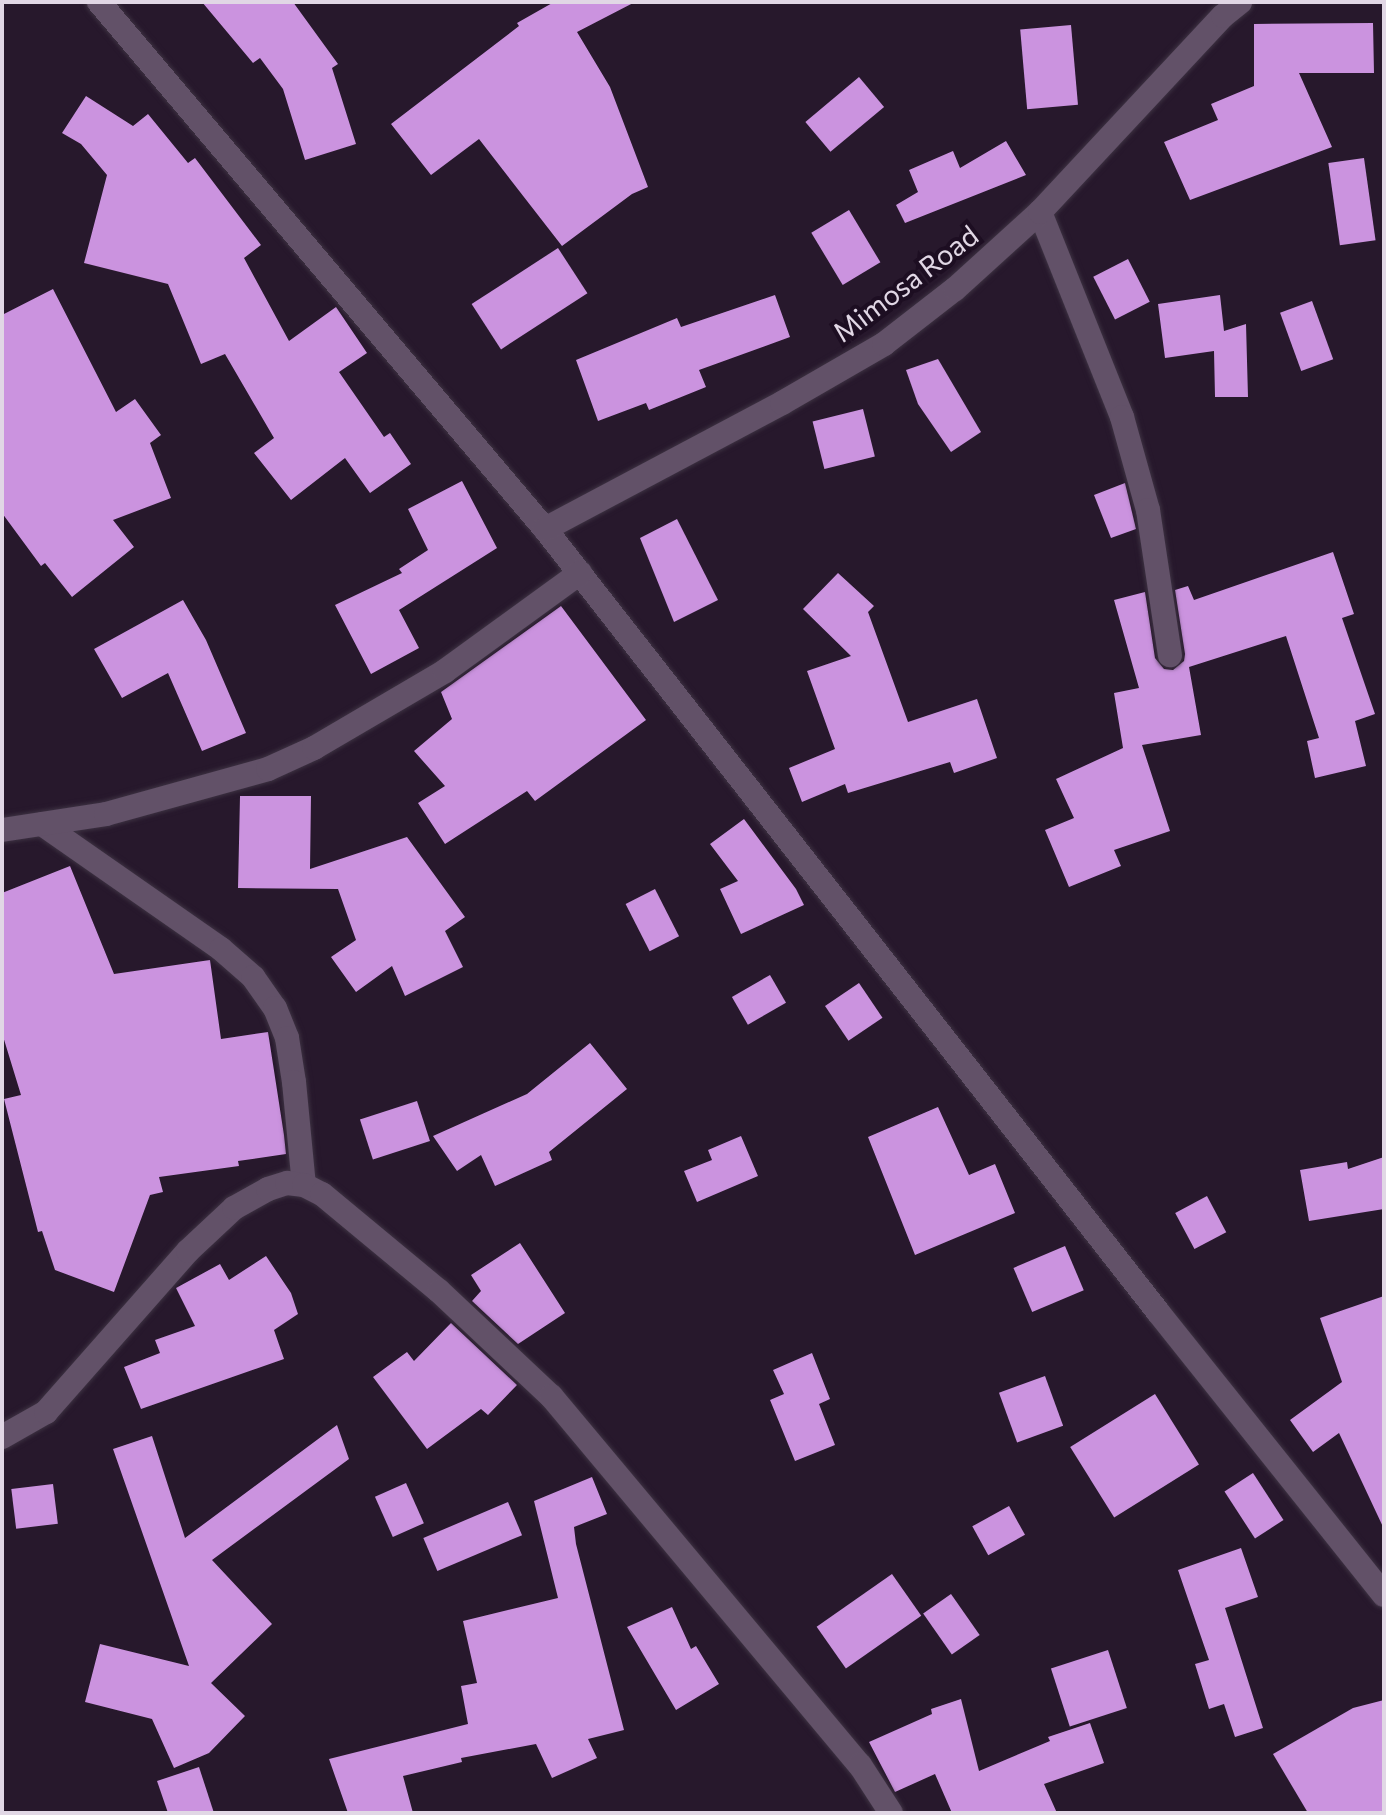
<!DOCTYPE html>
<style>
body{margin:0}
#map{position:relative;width:1386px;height:1815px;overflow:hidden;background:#27182c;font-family:Commissioner,sans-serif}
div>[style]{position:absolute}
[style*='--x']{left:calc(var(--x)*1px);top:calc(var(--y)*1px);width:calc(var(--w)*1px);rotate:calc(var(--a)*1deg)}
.building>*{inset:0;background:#cb93df;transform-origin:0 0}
.roads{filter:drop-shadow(0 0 2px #3d3242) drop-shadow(0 0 2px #3d3242)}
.minor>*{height:24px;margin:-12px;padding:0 12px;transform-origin:12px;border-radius:12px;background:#625168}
span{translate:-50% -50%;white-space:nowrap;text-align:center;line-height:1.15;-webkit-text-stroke:8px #1d0e22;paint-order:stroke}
.street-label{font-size:28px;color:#e1d7e5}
.frame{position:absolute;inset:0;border:4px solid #e1d7e5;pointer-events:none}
</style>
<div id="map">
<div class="building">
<div style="clip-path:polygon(202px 2px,293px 2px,338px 64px,332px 68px,356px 144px,305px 160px,283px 89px,260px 58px,253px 63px)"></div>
<div style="clip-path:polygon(554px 2px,635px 2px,577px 32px,610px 87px,648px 187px,632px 194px,562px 246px,479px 139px,431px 175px,391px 124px,519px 26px,517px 23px)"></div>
<div style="clip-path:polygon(1373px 23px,1374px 73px,1299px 73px,1332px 147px,1190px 200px,1164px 142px,1218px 120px,1211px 104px,1254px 86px,1254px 24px)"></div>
<div style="left:1071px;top:25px;width:80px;height:51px;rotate:85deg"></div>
<div style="left:859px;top:77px;width:39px;height:70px;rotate:50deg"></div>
<div style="clip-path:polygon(86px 96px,133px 126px,148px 114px,188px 163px,195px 158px,261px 245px,244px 258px,289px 341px,336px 307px,367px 353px,339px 372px,384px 437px,390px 433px,411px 464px,370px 493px,345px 458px,291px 500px,254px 453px,274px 438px,225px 354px,201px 364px,168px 284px,84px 263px,107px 175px,81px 144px,62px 133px)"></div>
<div style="clip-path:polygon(1006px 141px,1026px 175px,905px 223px,896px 205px,918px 192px,909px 170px,953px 151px,960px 168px)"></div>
<div style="left:1364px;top:158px;width:83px;height:36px;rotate:82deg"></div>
<div style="left:849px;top:210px;width:61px;height:44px;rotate:59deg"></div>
<div style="left:558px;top:248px;width:54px;height:103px;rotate:57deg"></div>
<div style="left:1128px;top:259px;width:48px;height:39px;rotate:63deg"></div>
<div style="clip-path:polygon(53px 289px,116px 412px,135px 399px,161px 435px,150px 443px,171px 498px,113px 520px,134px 547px,72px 597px,45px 563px,41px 566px,2px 513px,2px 315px)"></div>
<div style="clip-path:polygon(775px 295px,790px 337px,699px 370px,706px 387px,649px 410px,646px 403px,598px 421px,576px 360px,677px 318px,681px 327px)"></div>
<div style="clip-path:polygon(1220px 295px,1224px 331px,1246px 324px,1248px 397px,1215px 397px,1214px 351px,1165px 358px,1158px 304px)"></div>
<div style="left:1312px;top:301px;width:62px;height:34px;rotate:70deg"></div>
<div style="clip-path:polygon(938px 359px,981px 432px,951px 452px,918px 404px,906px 370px)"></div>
<div style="left:863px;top:409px;width:49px;height:52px;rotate:76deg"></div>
<div style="clip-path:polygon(462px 481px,497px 548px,399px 610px,419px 648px,371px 674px,335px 605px,402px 573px,399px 569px,428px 550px,408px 509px)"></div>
<div style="clip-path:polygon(1125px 483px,1136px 529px,1111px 538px,1094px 495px)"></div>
<div style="clip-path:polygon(677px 519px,718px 600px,674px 622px,640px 538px)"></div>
<div style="clip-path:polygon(1333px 552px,1354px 614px,1342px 618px,1375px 714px,1355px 721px,1366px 766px,1315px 778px,1307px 741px,1319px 738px,1286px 636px,1189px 667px,1201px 735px,1142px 745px,1170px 831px,1114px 850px,1121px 866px,1069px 887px,1045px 830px,1074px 818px,1056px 779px,1123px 748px,1114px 693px,1139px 688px,1114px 600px,1145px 592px,1155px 658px,1164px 669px,1173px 670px,1184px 661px,1185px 654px,1175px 590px,1188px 586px,1194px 600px)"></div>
<div style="clip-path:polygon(838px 573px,874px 606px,868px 612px,908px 722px,977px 699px,997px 758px,954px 773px,950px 762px,848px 793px,845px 784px,802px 802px,789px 768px,835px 749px,807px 671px,851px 656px,803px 609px)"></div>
<div style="clip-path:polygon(183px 600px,206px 640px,246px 733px,202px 751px,168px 673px,122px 698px,94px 649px)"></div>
<div style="clip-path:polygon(561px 606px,646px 720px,535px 801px,527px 791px,445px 844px,418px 803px,445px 786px,414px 751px,452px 719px,441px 692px)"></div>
<div style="clip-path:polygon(240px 796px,311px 796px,310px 869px,407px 837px,465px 917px,445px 931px,463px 967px,405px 996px,392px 966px,356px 992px,331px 957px,356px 940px,338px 889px,238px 888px)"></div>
<div style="clip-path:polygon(744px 819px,796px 889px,804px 905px,741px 934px,720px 889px,738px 881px,710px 844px)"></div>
<div style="clip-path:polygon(70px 866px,114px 974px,210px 960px,221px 1039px,268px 1032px,284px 1135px,286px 1154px,238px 1161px,239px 1166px,159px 1177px,163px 1192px,150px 1195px,114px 1292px,55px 1270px,42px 1231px,38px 1232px,4px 1099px,21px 1095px,2px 1033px,2px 893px)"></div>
<div style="left:655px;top:889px;width:53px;height:33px;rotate:63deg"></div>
<div style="left:770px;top:975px;width:32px;height:44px;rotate:60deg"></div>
<div style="left:859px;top:983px;width:42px;height:41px;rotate:56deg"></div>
<div style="clip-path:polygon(590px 1043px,627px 1089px,549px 1152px,552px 1160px,495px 1186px,481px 1155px,457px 1171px,433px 1136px,527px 1094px)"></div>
<div style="left:417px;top:1101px;width:42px;height:60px;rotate:72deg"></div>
<div style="clip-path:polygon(938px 1107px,969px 1175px,995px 1164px,1015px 1213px,915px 1255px,868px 1137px)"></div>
<div style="clip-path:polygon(741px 1136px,758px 1176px,697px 1202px,684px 1171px,712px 1160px,708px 1150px)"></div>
<div style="clip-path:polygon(1384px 1157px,1384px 1209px,1309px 1221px,1300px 1170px,1347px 1162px,1348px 1169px)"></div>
<div style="left:1207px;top:1196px;width:41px;height:36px;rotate:62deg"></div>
<div style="clip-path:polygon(520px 1243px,565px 1313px,518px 1344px,472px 1301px,481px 1291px,471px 1275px)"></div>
<div style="left:1065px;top:1246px;width:48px;height:56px;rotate:67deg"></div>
<div style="clip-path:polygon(266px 1256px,291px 1293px,298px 1314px,274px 1330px,284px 1359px,141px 1409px,124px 1367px,160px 1353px,155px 1340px,195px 1326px,176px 1288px,220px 1264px,229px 1280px)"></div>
<div style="clip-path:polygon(1384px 1296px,1384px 1529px,1339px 1433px,1313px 1452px,1290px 1420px,1342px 1382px,1320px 1318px)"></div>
<div style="clip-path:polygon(451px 1323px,517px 1385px,488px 1415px,481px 1409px,427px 1449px,373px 1377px,407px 1352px,414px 1361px)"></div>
<div style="clip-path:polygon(812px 1353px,830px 1399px,819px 1404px,835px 1445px,795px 1461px,770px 1400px,784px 1394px,773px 1370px)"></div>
<div style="left:1045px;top:1376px;width:53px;height:49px;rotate:70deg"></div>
<div style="left:1155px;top:1394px;width:83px;height:100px;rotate:58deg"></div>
<div style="clip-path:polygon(337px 1425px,349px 1459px,212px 1560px,272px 1624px,211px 1683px,245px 1716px,209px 1753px,174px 1768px,152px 1719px,85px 1702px,100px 1644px,189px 1666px,113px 1449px,152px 1436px,185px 1538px)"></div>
<div style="left:1253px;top:1473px;width:56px;height:34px;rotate:57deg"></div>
<div style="clip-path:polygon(592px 1477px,607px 1514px,574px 1527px,576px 1544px,624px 1730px,588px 1739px,597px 1758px,552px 1778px,536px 1744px,461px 1758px,462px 1762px,403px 1776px,413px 1813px,348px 1813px,329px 1759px,468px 1724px,461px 1686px,477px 1683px,463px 1621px,558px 1598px,534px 1501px)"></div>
<div style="left:406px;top:1483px;width:44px;height:34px;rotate:66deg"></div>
<div style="left:53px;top:1484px;width:40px;height:42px;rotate:83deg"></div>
<div style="left:508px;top:1502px;width:36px;height:92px;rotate:67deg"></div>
<div style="left:1009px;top:1506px;width:33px;height:42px;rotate:61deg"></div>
<div style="clip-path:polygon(1241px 1548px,1258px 1597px,1225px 1608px,1263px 1728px,1235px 1737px,1224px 1704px,1209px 1709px,1195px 1664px,1209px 1660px,1178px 1570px)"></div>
<div style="left:892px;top:1574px;width:51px;height:92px;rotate:55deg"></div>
<div style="left:951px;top:1594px;width:50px;height:34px;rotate:55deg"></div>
<div style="clip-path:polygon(672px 1607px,691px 1649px,696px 1646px,719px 1684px,676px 1710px,627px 1627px)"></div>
<div style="left:1108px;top:1650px;width:61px;height:60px;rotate:72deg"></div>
<div style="clip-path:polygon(961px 1699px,979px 1771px,1050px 1741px,1048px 1737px,1090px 1723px,1104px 1763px,1044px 1784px,1057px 1813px,952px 1813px,935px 1774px,895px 1792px,869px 1742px,932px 1714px,931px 1709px)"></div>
<div style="clip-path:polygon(1384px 1700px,1384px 1813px,1308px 1813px,1273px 1754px,1353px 1708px)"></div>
<div style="clip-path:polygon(199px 1767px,214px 1813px,168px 1813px,157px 1781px)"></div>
</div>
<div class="roads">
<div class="minor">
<div style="--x:99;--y:2;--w:690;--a:49.76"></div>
<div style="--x:545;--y:529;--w:994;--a:51.94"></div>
<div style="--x:1158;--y:1312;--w:362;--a:51.4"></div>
<div style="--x:1040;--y:212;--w:221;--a:68.2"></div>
<div style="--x:1122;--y:417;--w:97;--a:74.4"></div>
<div style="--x:1148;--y:510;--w:147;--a:81.4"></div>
<div style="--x:545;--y:529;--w:268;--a:-28"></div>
<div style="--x:782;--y:403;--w:118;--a:-30"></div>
<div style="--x:884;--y:344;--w:90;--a:-37.8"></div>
<div style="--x:955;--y:289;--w:115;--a:-42.2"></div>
<div style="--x:1040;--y:212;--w:268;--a:-47"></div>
<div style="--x:1223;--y:16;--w:22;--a:-39"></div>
<div style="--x:42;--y:824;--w:218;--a:34.9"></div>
<div style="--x:221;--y:949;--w:43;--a:41.2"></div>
<div style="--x:253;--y:977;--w:38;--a:55"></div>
<div style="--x:275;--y:1008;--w:32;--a:68"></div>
<div style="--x:287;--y:1038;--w:45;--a:81"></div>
<div style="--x:294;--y:1082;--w:103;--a:84.5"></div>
<div style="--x:2;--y:830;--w:105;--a:-8.7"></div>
<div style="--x:106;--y:814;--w:168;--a:-15.5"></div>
<div style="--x:268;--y:769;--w:51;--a:-24.5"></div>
<div style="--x:314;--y:748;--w:152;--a:-30.4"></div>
<div style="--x:445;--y:671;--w:167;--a:-36"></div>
<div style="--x:2;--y:1437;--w:51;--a:-29.6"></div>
<div style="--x:46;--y:1412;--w:215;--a:-48.6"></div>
<div style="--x:188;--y:1251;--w:63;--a:-43.1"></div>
<div style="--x:234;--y:1208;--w:39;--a:-29"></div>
<div style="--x:268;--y:1189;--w:20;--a:-18"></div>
<div style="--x:287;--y:1183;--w:17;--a:7"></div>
<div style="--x:304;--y:1185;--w:20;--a:27"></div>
<div style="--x:322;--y:1194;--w:152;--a:39.7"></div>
<div style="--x:439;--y:1291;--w:154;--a:43.2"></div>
<div style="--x:551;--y:1396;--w:481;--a:50.1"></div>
<div style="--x:860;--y:1765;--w:57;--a:57.1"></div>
</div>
</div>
<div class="street-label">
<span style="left:905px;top:283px;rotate:-37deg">Mimosa Road</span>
</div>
<div class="frame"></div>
</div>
